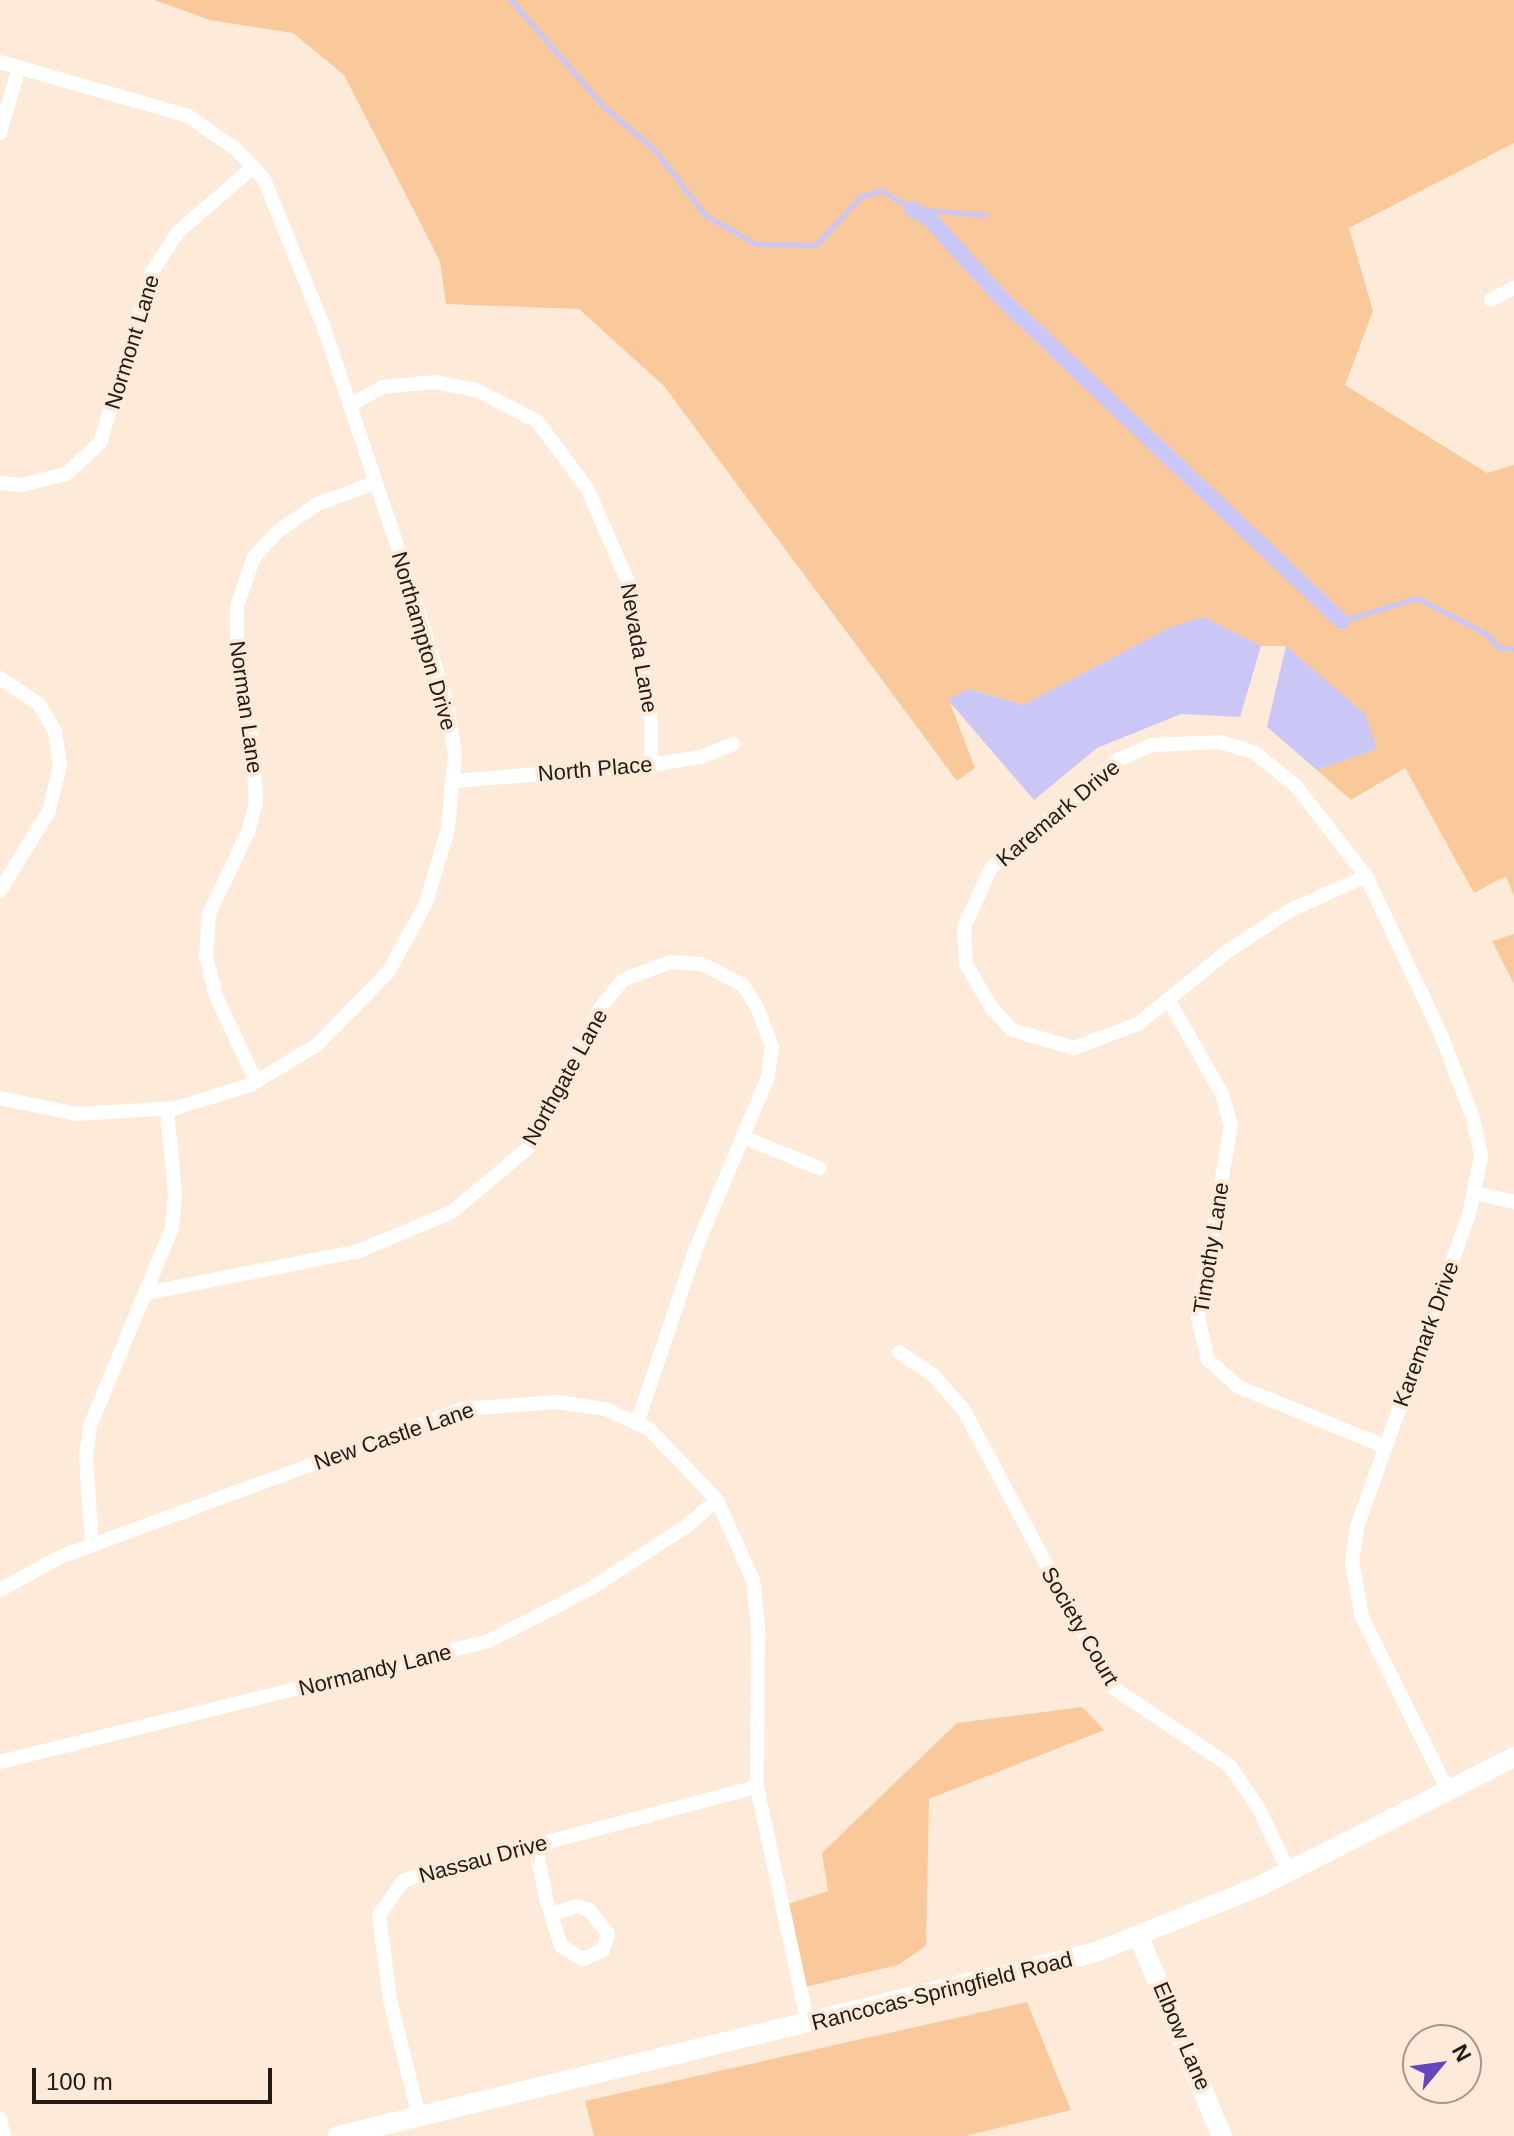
<!DOCTYPE html>
<style>
body{margin:0}
#map{position:relative;width:1514px;height:2136px;overflow:hidden;background:#feead9;font-family:Arial,sans-serif}
div>[style]{position:absolute}
[style*='--x']{left:calc(var(--x)*1px);top:calc(var(--y)*1px);width:calc(var(--w)*1px);rotate:calc(var(--a)*1deg)}
.green>*{inset:0;background:#fac99b}
.water>*{inset:0;background:#cac6f5}
.stream>*{height:5px;margin:-2.5px;padding:0 2.5px;transform-origin:2.5px;border-radius:2.5px;background:#cac6f5}
.canal>*{height:16px;margin:-8px;padding:0 8px;transform-origin:8px;border-radius:8px;background:#cac6f5}
.street>*{height:14px;margin:-7px;padding:0 7px;transform-origin:7px;border-radius:7px;background:#fff}
.secondary>*{height:20px;margin:-10px;padding:0 10px;transform-origin:10px;border-radius:10px;background:#fff}
span{translate:-50% -50%;white-space:nowrap;text-align:center;line-height:1.15;-webkit-text-stroke:8px #feead9;paint-order:stroke}
.street-label{font-size:22px;color:#221b15}
.north{position:absolute;left:1402px;top:2024px;width:80px;height:80px;box-sizing:border-box;background:#feead9;border:2px solid #a6978b;border-radius:50%;rotate:61deg;font-size:22px;font-weight:700;line-height:32px;text-align:center;color:#221b15}
.north::after{content:'';display:block;margin:auto;width:28px;height:36px;background:#6446bf;clip-path:polygon(50% 0,100% 100%,50% 72%,0 100%)}
.scale{position:absolute;left:32px;top:2068px;width:240px;height:36px;box-sizing:border-box;border:4px solid #221b15;border-top:0;padding-left:10px;font-size:24px;line-height:28px;white-space:nowrap;color:#221b15;-webkit-text-stroke:6px #feead9;paint-order:stroke}
</style>
<div id="map">
<div class="green">
<div style="clip-path:polygon(154px 0,1514px 0,1514px 143px,1349px 228px,1373px 311px,1345px 385px,1487px 473px,1514px 465px,1514px 896px,1506px 876px,1474px 893px,1405px 768px,1351px 800px,1317px 770px,1377px 749px,1286px 646px,1261px 646px,1204px 617px,1173px 626px,1023px 705px,970px 689px,949px 700px,975px 768px,957px 781px,664px 386px,579px 309px,446px 304px,440px 261px,344px 75px,293px 33px,210px 20px)"></div>
<div style="clip-path:polygon(1514px 934px,1514px 984px,1492px 941px)"></div>
<div style="clip-path:polygon(1082px 1707px,1104px 1730px,929px 1799px,926px 1946px,898px 1965px,801px 1988px,782px 1906px,828px 1891px,822px 1853px,957px 1723px)"></div>
<div style="clip-path:polygon(1027px 2002px,1071px 2110px,965px 2136px,594px 2136px,585px 2101px)"></div>
</div>
<div class="water">
<div style="clip-path:polygon(1204px 617px,1261px 646px,1240px 717px,1181px 714px,1097px 748px,1034px 800px,948px 700px,969px 689px,1023px 705px,1173px 626px)"></div>
<div style="clip-path:polygon(1286px 646px,1365px 714px,1377px 749px,1317px 770px,1267px 727px)"></div>
</div>
<div class="stream">
<div style="--x:511;--y:0;--w:142;--a:49"></div>
<div style="--x:604;--y:107;--w:65;--a:40"></div>
<div style="--x:654;--y:149;--w:83;--a:52.3"></div>
<div style="--x:705;--y:215;--w:59;--a:29.6"></div>
<div style="--x:756;--y:244;--w:60;--a:1"></div>
<div style="--x:816;--y:245;--w:65;--a:-47.5"></div>
<div style="--x:860;--y:197;--w:22;--a:-18"></div>
<div style="--x:881;--y:190;--w:36;--a:32"></div>
<div style="--x:912;--y:209;--w:74;--a:4.6"></div>
<div style="--x:1341;--y:621;--w:79;--a:-16.8"></div>
<div style="--x:1417;--y:598;--w:76;--a:27.2"></div>
<div style="--x:1485;--y:633;--w:19;--a:47"></div>
<div style="--x:1498;--y:647;--w:16;--a:7"></div>
</div>
<div class="canal">
<div style="--x:912;--y:209;--w:19;--a:28"></div>
<div style="--x:929;--y:218;--w:109;--a:48"></div>
<div style="--x:1002;--y:299;--w:468;--a:43.5"></div>
</div>
<div class="street">
<div style="--x:0;--y:62;--w:196;--a:16"></div>
<div style="--x:188;--y:116;--w:60;--a:34.8"></div>
<div style="--x:237;--y:150;--w:40;--a:47"></div>
<div style="--x:264;--y:179;--w:157;--a:68"></div>
<div style="--x:323;--y:325;--w:257;--a:71.4"></div>
<div style="--x:405;--y:569;--w:141;--a:72.7"></div>
<div style="--x:447;--y:704;--w:51;--a:80.9"></div>
<div style="--x:455;--y:754;--w:75;--a:95.3"></div>
<div style="--x:448;--y:829;--w:77;--a:106.6"></div>
<div style="--x:426;--y:903;--w:77;--a:118.6"></div>
<div style="--x:389;--y:971;--w:103;--a:134.2"></div>
<div style="--x:317;--y:1045;--w:78;--a:149.2"></div>
<div style="--x:250;--y:1085;--w:77;--a:162.7"></div>
<div style="--x:176;--y:1108;--w:99;--a:176.5"></div>
<div style="--x:77;--y:1114;--w:79;--a:-168.3"></div>
<div style="--x:0;--y:133;--w:69;--a:-73.9"></div>
<div style="--x:1491;--y:300;--w:26;--a:-28"></div>
<div style="--x:350;--y:405;--w:37;--a:-29"></div>
<div style="--x:382;--y:387;--w:52;--a:-5.5"></div>
<div style="--x:434;--y:382;--w:43;--a:10.8"></div>
<div style="--x:476;--y:390;--w:68;--a:26.9"></div>
<div style="--x:537;--y:421;--w:84;--a:53.3"></div>
<div style="--x:587;--y:488;--w:105;--a:66.4"></div>
<div style="--x:629;--y:584;--w:139;--a:80.9"></div>
<div style="--x:651;--y:721;--w:44;--a:90"></div>
<div style="--x:0;--y:483;--w:22;--a:5"></div>
<div style="--x:22;--y:485;--w:45;--a:-14"></div>
<div style="--x:66;--y:474;--w:46;--a:-42.4"></div>
<div style="--x:100;--y:443;--w:179;--a:-73.1"></div>
<div style="--x:152;--y:272;--w:48;--a:-57"></div>
<div style="--x:178;--y:232;--w:99;--a:-40.9"></div>
<div style="--x:0;--y:678;--w:47;--a:33.7"></div>
<div style="--x:39;--y:704;--w:32;--a:60"></div>
<div style="--x:55;--y:732;--w:33;--a:81"></div>
<div style="--x:60;--y:765;--w:47;--a:103.4"></div>
<div style="--x:49;--y:811;--w:94;--a:121.5"></div>
<div style="--x:455;--y:781;--w:197;--a:-4.7"></div>
<div style="--x:651;--y:765;--w:51;--a:-9.1"></div>
<div style="--x:701;--y:757;--w:35;--a:-22"></div>
<div style="--x:1366;--y:876;--w:85;--a:155.6"></div>
<div style="--x:1289;--y:911;--w:73;--a:146.7"></div>
<div style="--x:1228;--y:951;--w:116;--a:141"></div>
<div style="--x:1138;--y:1024;--w:68;--a:159.4"></div>
<div style="--x:1074;--y:1048;--w:65;--a:-163.8"></div>
<div style="--x:1012;--y:1030;--w:31;--a:-132"></div>
<div style="--x:991;--y:1007;--w:50;--a:-120.2"></div>
<div style="--x:966;--y:964;--w:37;--a:-93"></div>
<div style="--x:964;--y:927;--w:65;--a:-65.4"></div>
<div style="--x:991;--y:868;--w:167;--a:-40.4"></div>
<div style="--x:1118;--y:760;--w:37;--a:-24"></div>
<div style="--x:1152;--y:745;--w:68;--a:-2.5"></div>
<div style="--x:1220;--y:742;--w:37;--a:17"></div>
<div style="--x:1255;--y:753;--w:53;--a:38.8"></div>
<div style="--x:1296;--y:786;--w:114;--a:52.1"></div>
<div style="--x:1366;--y:876;--w:178;--a:64.7"></div>
<div style="--x:1442;--y:1037;--w:87;--a:69.1"></div>
<div style="--x:1473;--y:1118;--w:40;--a:78"></div>
<div style="--x:1481;--y:1157;--w:58;--a:101.9"></div>
<div style="--x:1469;--y:1214;--w:332;--a:109.7"></div>
<div style="--x:1357;--y:1527;--w:36;--a:98"></div>
<div style="--x:1352;--y:1563;--w:55;--a:79.5"></div>
<div style="--x:1362;--y:1617;--w:194;--a:63.7"></div>
<div style="--x:1168;--y:999;--w:109;--a:60.4"></div>
<div style="--x:1222;--y:1094;--w:32;--a:74"></div>
<div style="--x:1231;--y:1125;--w:195;--a:99.8"></div>
<div style="--x:1198;--y:1317;--w:44;--a:76.9"></div>
<div style="--x:1208;--y:1360;--w:41;--a:41.1"></div>
<div style="--x:1239;--y:1387;--w:159;--a:22.2"></div>
<div style="--x:256;--y:1082;--w:95;--a:-114.9"></div>
<div style="--x:216;--y:996;--w:41;--a:-104"></div>
<div style="--x:206;--y:956;--w:42;--a:-85.9"></div>
<div style="--x:209;--y:914;--w:91;--a:-64.6"></div>
<div style="--x:248;--y:832;--w:31;--a:-75"></div>
<div style="--x:256;--y:802;--w:62;--a:-93.7"></div>
<div style="--x:252;--y:740;--w:66;--a:-103.2"></div>
<div style="--x:237;--y:676;--w:70;--a:-90"></div>
<div style="--x:237;--y:606;--w:52;--a:-70.9"></div>
<div style="--x:254;--y:557;--w:34;--a:-47"></div>
<div style="--x:277;--y:532;--w:49;--a:-35"></div>
<div style="--x:317;--y:504;--w:62;--a:-19.9"></div>
<div style="--x:745;--y:1138;--w:80;--a:22.1"></div>
<div style="--x:1475;--y:1193;--w:40;--a:13"></div>
<div style="--x:147;--y:1293;--w:216;--a:-11.2"></div>
<div style="--x:359;--y:1251;--w:101;--a:-22.8"></div>
<div style="--x:452;--y:1212;--w:99;--a:-40.1"></div>
<div style="--x:528;--y:1148;--w:159;--a:-62.6"></div>
<div style="--x:601;--y:1007;--w:35;--a:-51"></div>
<div style="--x:623;--y:980;--w:50;--a:-21"></div>
<div style="--x:670;--y:962;--w:32;--a:4"></div>
<div style="--x:702;--y:964;--w:46;--a:27.1"></div>
<div style="--x:743;--y:985;--w:26;--a:58"></div>
<div style="--x:757;--y:1007;--w:43;--a:69.4"></div>
<div style="--x:772;--y:1047;--w:30;--a:98"></div>
<div style="--x:768;--y:1077;--w:189;--a:112.8"></div>
<div style="--x:695;--y:1251;--w:182;--a:108.6"></div>
<div style="--x:899;--y:1352;--w:41;--a:34.1"></div>
<div style="--x:933;--y:1375;--w:45;--a:48.6"></div>
<div style="--x:963;--y:1409;--w:315;--a:61.8"></div>
<div style="--x:1112;--y:1687;--w:142;--a:33.8"></div>
<div style="--x:1230;--y:1766;--w:52;--a:56"></div>
<div style="--x:1259;--y:1809;--w:70;--a:64.5"></div>
<div style="--x:92;--y:1545;--w:89;--a:-93.9"></div>
<div style="--x:86;--y:1456;--w:30;--a:-82"></div>
<div style="--x:90;--y:1426;--w:214;--a:-67.5"></div>
<div style="--x:172;--y:1228;--w:34;--a:-85"></div>
<div style="--x:175;--y:1194;--w:85;--a:-95.4"></div>
<div style="--x:0;--y:1590;--w:68;--a:-28.8"></div>
<div style="--x:60;--y:1557;--w:428;--a:-20.2"></div>
<div style="--x:462;--y:1409;--w:96;--a:-4.2"></div>
<div style="--x:558;--y:1402;--w:48;--a:8.5"></div>
<div style="--x:605;--y:1409;--w:48;--a:24.4"></div>
<div style="--x:649;--y:1429;--w:98;--a:46.2"></div>
<div style="--x:717;--y:1500;--w:88;--a:65.8"></div>
<div style="--x:753;--y:1580;--w:47;--a:83.9"></div>
<div style="--x:758;--y:1627;--w:160;--a:90.4"></div>
<div style="--x:757;--y:1787;--w:243;--a:77.9"></div>
<div style="--x:0;--y:1762;--w:504;--a:-13.9"></div>
<div style="--x:489;--y:1641;--w:114;--a:-27.2"></div>
<div style="--x:590;--y:1589;--w:117;--a:-33.1"></div>
<div style="--x:688;--y:1525;--w:38;--a:-41"></div>
<div style="--x:535;--y:1845;--w:58;--a:78.1"></div>
<div style="--x:547;--y:1902;--w:46;--a:72.3"></div>
<div style="--x:561;--y:1946;--w:26;--a:31"></div>
<div style="--x:583;--y:1959;--w:22;--a:-24"></div>
<div style="--x:603;--y:1950;--w:17;--a:-73"></div>
<div style="--x:608;--y:1934;--w:31;--a:-128"></div>
<div style="--x:589;--y:1910;--w:13;--a:-162"></div>
<div style="--x:577;--y:1906;--w:26;--a:162"></div>
<div style="--x:419;--y:2117;--w:121;--a:-103.9"></div>
<div style="--x:390;--y:2000;--w:86;--a:-97.4"></div>
<div style="--x:379;--y:1915;--w:43;--a:-54.5"></div>
<div style="--x:404;--y:1880;--w:365;--a:-14.8"></div>
<div style="--x:0;--y:2119;--w:17;--a:77"></div>
</div>
<div class="secondary">
<div style="--x:1139;--y:1937;--w:216;--a:67.4"></div>
<div style="--x:338;--y:2136;--w:780;--a:-13.64"></div>
<div style="--x:1096;--y:1952;--w:175;--a:-21.9"></div>
<div style="--x:1258;--y:1887;--w:287;--a:-26.9"></div>
</div>
<div class="street-label">
<span style="left:132px;top:342px;rotate:-73deg">Normont Lane</span>
<span style="left:424px;top:641px;rotate:74deg">Northampton Drive</span>
<span style="left:639px;top:648px;rotate:80deg">Nevada Lane</span>
<span style="left:246px;top:707px;rotate:82deg">Norman Lane</span>
<span style="left:595px;top:769px;rotate:-5deg">North Place</span>
<span style="left:1058px;top:813px;rotate:-40deg">Karemark Drive</span>
<span style="left:565px;top:1077px;rotate:-61deg">Northgate Lane</span>
<span style="left:1211px;top:1248px;rotate:-81deg">Timothy Lane</span>
<span style="left:1426px;top:1334px;rotate:-70deg">Karemark Drive</span>
<span style="left:394px;top:1436px;rotate:-19deg">New Castle Lane</span>
<span style="left:1080px;top:1626px;rotate:60deg">Society Court</span>
<span style="left:375px;top:1670px;rotate:-14deg">Normandy Lane</span>
<span style="left:483px;top:1859px;rotate:-15deg">Nassau Drive</span>
<span style="left:942px;top:1991px;rotate:-14deg">Rancocas-Springfield Road</span>
<span style="left:1182px;top:2036px;rotate:67deg">Elbow Lane</span>
</div>
<div class="north">N</div>
<div class="scale">100 m</div>
</div>
